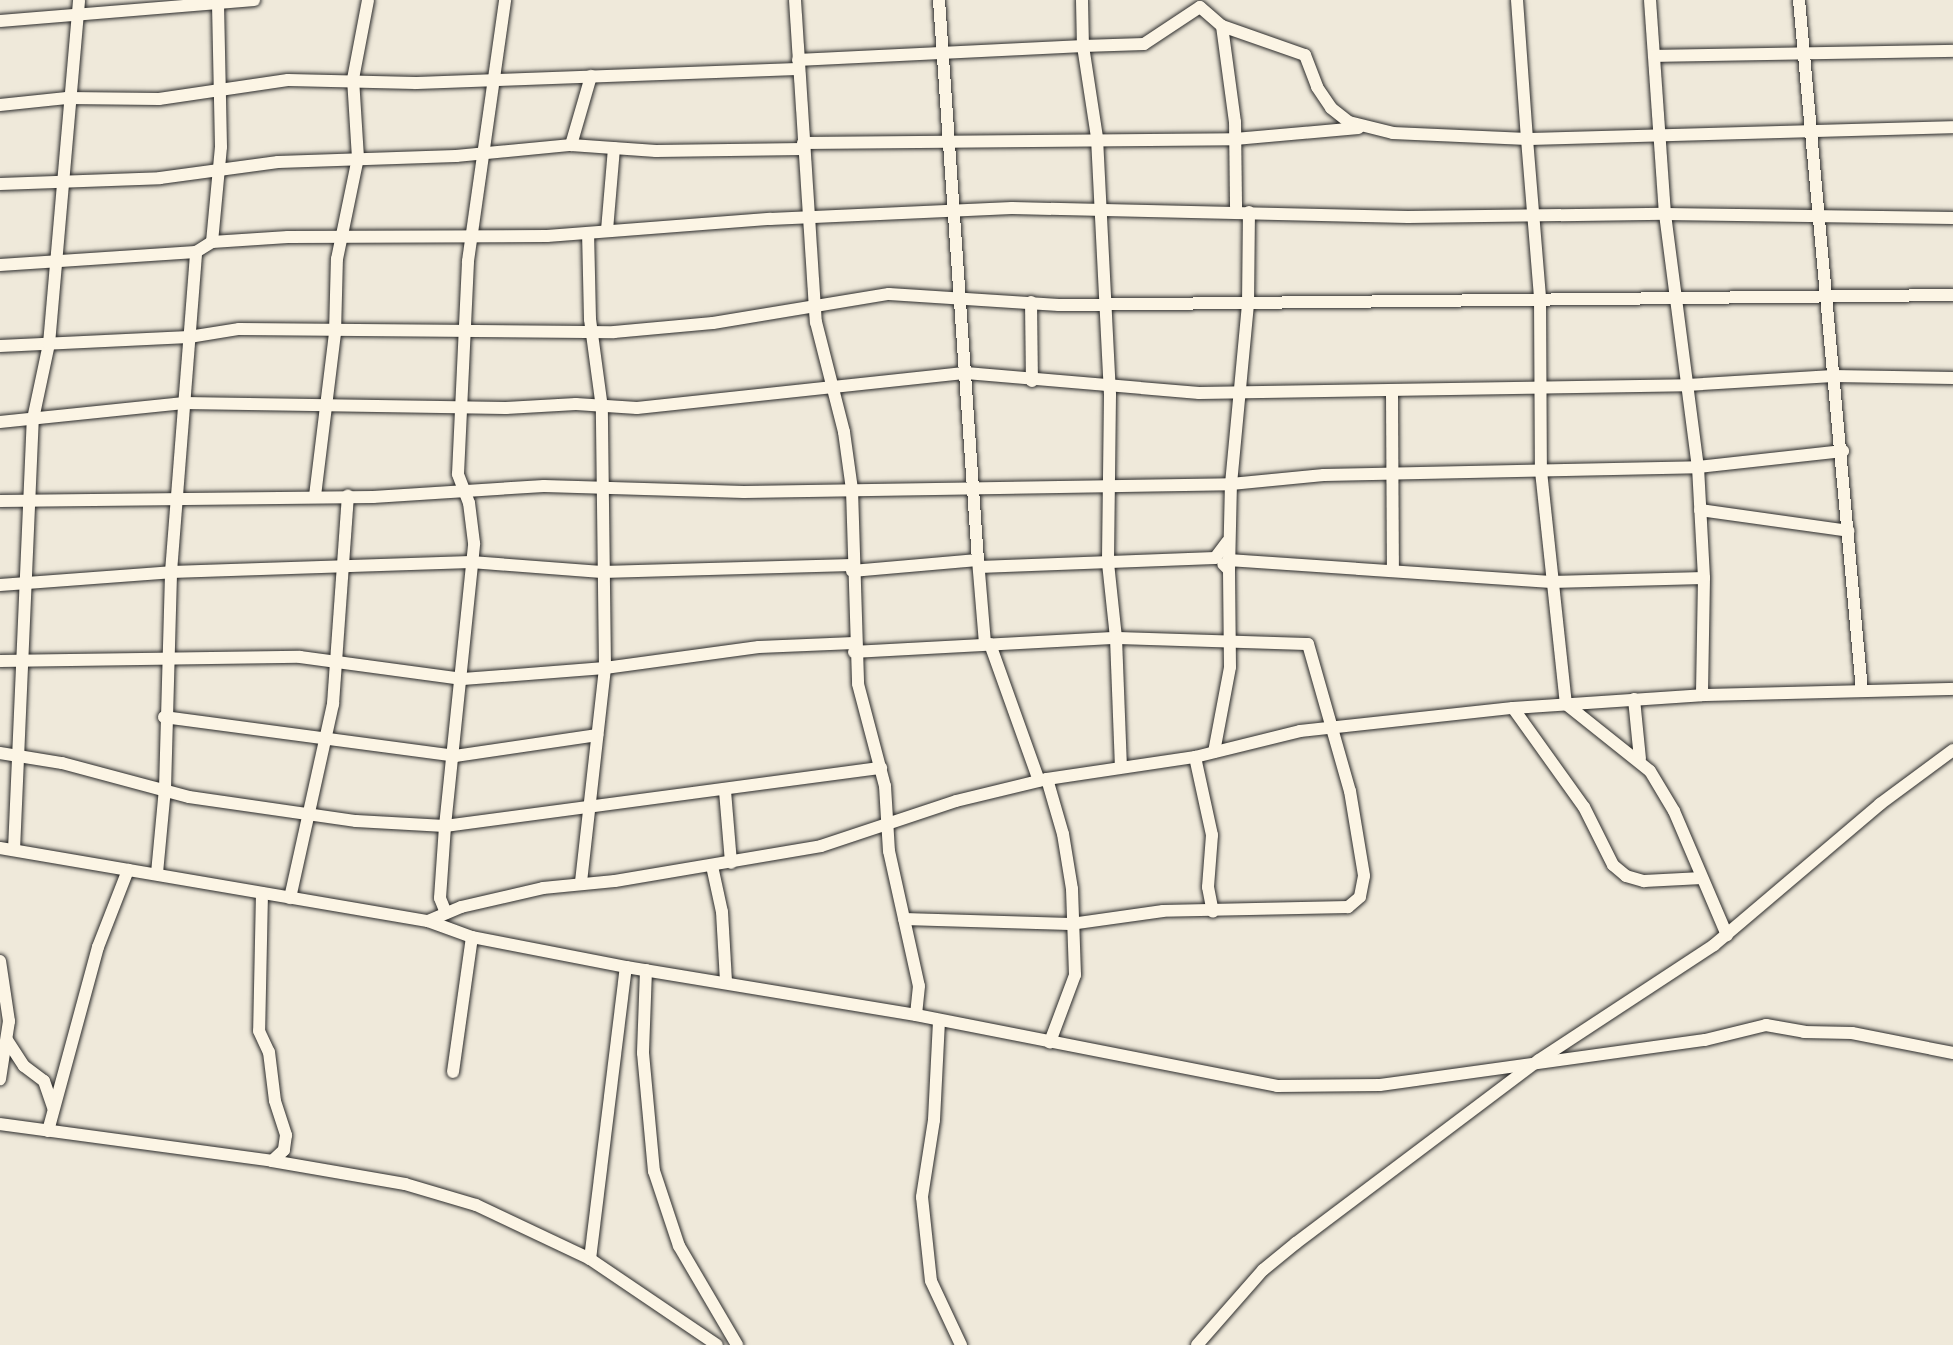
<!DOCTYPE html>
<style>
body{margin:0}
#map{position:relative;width:1953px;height:1345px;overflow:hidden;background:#efe9da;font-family:Sriracha,sans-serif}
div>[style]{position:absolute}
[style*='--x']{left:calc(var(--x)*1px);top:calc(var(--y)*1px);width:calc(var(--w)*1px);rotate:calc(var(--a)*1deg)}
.roads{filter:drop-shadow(0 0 2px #2b2b2b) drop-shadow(0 0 2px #2b2b2b)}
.minor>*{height:12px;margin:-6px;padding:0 6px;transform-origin:6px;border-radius:6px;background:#fcf5e5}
span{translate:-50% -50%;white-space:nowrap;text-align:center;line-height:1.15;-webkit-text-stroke:7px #fcf5e5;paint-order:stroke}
</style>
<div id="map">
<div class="roads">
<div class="minor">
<div style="--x:795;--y:0;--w:323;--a:86.3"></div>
<div style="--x:816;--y:322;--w:114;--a:75.7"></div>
<div style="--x:844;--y:432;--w:59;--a:82.1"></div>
<div style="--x:852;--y:490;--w:194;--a:88.2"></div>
<div style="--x:858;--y:684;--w:106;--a:75.2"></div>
<div style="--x:885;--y:786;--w:65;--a:86.5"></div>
<div style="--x:889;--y:851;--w:138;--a:77.5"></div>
<div style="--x:919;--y:986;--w:29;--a:96"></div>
<div style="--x:939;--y:0;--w:561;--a:86.02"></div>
<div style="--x:1082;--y:0;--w:46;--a:88.8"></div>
<div style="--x:1083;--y:46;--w:61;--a:-1.9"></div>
<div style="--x:1144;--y:44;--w:67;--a:-33.5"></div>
<div style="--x:1200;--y:7;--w:29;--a:41"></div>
<div style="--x:1222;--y:26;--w:88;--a:19.3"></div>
<div style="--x:1305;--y:55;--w:34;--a:69"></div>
<div style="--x:1317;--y:87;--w:25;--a:56"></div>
<div style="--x:1331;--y:108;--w:23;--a:38"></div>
<div style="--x:1349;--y:122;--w:45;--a:14"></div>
<div style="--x:1393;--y:133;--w:134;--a:2.6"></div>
<div style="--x:1527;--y:139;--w:159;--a:85.3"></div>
<div style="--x:1540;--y:297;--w:174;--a:89.7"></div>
<div style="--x:1541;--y:471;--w:234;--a:83.9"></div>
<div style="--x:1566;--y:704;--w:107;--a:38.6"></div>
<div style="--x:1650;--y:771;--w:47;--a:59"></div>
<div style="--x:1674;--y:811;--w:135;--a:66.9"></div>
<div style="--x:1517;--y:0;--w:139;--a:85.9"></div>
<div style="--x:1527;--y:139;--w:426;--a:-1.6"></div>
<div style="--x:1650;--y:0;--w:215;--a:86"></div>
<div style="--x:1665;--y:214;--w:255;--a:82.6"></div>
<div style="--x:1698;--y:467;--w:111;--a:86.9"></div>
<div style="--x:1704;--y:578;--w:117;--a:91"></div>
<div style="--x:1799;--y:0;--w:694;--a:84.79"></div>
<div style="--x:0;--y:21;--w:255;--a:-4.7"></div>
<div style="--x:1222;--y:26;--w:97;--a:82.3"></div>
<div style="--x:1235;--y:122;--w:88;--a:89.3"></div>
<div style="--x:1655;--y:56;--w:298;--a:-1"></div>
<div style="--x:798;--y:60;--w:285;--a:-2.8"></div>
<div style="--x:1083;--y:46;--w:93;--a:81.3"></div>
<div style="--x:1097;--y:138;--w:257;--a:87.1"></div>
<div style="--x:1110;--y:395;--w:168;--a:90.7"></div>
<div style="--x:1108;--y:563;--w:75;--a:83.9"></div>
<div style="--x:1116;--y:638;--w:192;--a:1.8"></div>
<div style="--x:1308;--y:644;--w:153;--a:74.1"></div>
<div style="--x:1350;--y:791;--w:86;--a:80.6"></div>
<div style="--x:1364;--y:876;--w:21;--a:101"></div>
<div style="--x:1360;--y:897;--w:16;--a:140"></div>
<div style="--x:1348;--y:907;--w:185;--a:178.8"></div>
<div style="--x:1163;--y:911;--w:94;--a:172"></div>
<div style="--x:1070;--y:924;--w:166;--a:-178.3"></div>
<div style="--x:0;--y:105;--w:67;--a:-6"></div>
<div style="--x:67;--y:98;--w:92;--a:0.6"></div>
<div style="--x:159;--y:99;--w:130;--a:-8.4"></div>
<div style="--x:288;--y:80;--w:128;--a:1.3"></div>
<div style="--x:416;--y:83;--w:382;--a:-2.1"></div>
<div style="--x:803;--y:143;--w:432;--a:-0.5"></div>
<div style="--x:1235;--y:139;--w:124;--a:-5.1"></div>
<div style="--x:571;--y:145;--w:72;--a:-73.8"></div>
<div style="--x:0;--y:184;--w:160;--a:-2.1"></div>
<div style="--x:160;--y:178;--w:119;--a:-7.7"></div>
<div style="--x:278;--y:162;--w:178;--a:-1.9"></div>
<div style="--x:456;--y:156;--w:116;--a:-5.5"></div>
<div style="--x:571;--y:145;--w:85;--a:4"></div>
<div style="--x:656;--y:151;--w:147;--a:-0.8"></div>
<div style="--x:607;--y:230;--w:82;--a:-85.1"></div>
<div style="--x:212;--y:242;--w:95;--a:-84.6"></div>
<div style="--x:221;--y:147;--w:147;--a:-91.2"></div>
<div style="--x:0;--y:265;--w:196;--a:-3.8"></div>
<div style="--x:196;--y:252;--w:19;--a:-32"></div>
<div style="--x:212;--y:242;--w:76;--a:-3.8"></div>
<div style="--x:288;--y:237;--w:259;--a:-0.2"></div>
<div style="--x:547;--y:236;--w:224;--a:-4.4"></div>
<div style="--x:770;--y:219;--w:242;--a:-2.6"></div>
<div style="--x:1012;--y:208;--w:396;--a:1.3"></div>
<div style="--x:1408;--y:217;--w:257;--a:-0.7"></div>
<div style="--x:1665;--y:214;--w:288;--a:0.8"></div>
<div style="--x:1031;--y:302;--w:79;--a:89.3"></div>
<div style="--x:0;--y:346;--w:189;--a:-2.7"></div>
<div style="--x:189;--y:337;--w:51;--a:-9.1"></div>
<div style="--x:239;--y:329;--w:375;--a:0.5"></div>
<div style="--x:614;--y:332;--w:99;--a:-5.2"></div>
<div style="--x:713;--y:323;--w:178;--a:-9.4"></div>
<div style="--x:889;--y:294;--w:170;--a:3.7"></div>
<div style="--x:1059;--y:305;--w:894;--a:-0.64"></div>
<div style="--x:1392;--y:392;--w:178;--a:89.7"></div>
<div style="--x:0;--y:422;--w:185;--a:-5.9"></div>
<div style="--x:184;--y:403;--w:322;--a:0.9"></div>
<div style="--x:506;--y:408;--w:70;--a:-3.3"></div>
<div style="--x:576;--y:404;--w:61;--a:3.8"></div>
<div style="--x:637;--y:408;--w:331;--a:-6.1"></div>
<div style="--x:966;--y:373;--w:234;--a:4.9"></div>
<div style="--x:1199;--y:393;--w:488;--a:-0.9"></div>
<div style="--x:1687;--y:385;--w:146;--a:-3.5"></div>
<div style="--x:1833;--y:376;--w:120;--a:1"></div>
<div style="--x:315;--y:496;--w:164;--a:-83"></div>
<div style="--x:335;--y:333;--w:74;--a:-88.5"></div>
<div style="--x:337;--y:259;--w:103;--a:-78.3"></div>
<div style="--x:358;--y:158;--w:79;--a:-93.6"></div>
<div style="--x:353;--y:79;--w:80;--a:-79.2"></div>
<div style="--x:0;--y:501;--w:373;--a:-0.6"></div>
<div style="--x:373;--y:497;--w:171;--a:-3.7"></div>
<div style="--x:544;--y:486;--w:200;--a:1.7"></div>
<div style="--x:744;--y:492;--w:487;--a:-0.9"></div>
<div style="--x:1231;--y:484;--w:93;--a:-5.5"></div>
<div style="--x:1324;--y:475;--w:374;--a:-1.2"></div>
<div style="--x:1698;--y:467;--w:146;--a:-6.3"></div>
<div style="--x:1700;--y:510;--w:150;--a:8"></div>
<div style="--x:1228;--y:560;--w:324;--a:3.9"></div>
<div style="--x:1551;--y:582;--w:153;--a:-1.5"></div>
<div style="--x:979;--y:567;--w:236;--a:-2.2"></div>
<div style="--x:1215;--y:558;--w:20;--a:-53"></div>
<div style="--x:1229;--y:570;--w:86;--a:-88.7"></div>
<div style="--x:1231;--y:484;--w:180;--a:-84.6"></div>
<div style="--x:1248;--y:305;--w:93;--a:-89.4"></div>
<div style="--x:852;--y:571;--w:126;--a:-5"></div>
<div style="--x:978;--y:560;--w:84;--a:85.2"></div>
<div style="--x:0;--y:585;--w:171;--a:-4.3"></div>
<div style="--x:171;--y:572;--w:300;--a:-1.9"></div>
<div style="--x:471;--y:562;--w:131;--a:4.4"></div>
<div style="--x:602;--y:572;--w:250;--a:-1.6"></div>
<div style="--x:990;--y:644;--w:145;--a:70.3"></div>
<div style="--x:854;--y:652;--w:262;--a:-3.1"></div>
<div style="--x:1116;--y:638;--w:129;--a:87.8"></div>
<div style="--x:0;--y:661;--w:300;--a:-0.8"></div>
<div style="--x:300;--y:657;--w:164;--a:7.7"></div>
<div style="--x:463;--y:679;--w:142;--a:-4.4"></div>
<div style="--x:605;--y:668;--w:155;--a:-7.8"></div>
<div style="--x:759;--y:647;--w:95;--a:-2.4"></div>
<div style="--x:1634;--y:699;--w:60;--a:84.3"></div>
<div style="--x:1513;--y:708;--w:122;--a:54.4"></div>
<div style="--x:1584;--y:807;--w:65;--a:63.4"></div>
<div style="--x:1613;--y:865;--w:17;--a:40"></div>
<div style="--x:1626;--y:876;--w:19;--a:16"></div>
<div style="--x:1644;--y:881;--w:58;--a:-3"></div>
<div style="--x:164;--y:717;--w:294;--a:7.6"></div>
<div style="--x:455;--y:756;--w:144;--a:-8.4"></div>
<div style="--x:1214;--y:752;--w:86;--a:-79.3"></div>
<div style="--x:1230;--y:667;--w:97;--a:-90.6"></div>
<div style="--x:1229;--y:570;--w:8;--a:-135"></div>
<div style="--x:0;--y:753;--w:63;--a:9.2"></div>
<div style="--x:62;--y:763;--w:131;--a:15"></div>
<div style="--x:189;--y:797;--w:169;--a:8.2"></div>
<div style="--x:356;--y:821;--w:89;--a:3.2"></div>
<div style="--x:445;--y:826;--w:440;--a:-7.6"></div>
<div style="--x:1195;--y:757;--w:80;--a:77.7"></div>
<div style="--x:1212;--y:835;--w:52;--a:94.4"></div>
<div style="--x:1208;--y:887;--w:25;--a:79"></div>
<div style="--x:1047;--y:779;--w:57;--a:73.8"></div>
<div style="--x:1063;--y:834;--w:56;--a:80.7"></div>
<div style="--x:1072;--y:889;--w:86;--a:88"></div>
<div style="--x:1075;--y:975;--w:72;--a:110.5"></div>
<div style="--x:725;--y:791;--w:72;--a:85.2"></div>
<div style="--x:0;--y:848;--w:434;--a:9.7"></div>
<div style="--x:428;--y:921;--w:36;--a:-23"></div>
<div style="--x:461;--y:907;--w:84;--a:-13"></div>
<div style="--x:543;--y:888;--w:72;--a:-5.6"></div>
<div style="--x:615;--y:881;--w:209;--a:-9.6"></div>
<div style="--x:821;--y:846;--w:142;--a:-18.4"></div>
<div style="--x:956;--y:801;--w:94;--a:-13.6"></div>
<div style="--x:1047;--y:779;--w:150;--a:-8.5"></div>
<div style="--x:1195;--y:757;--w:108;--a:-13.9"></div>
<div style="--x:1300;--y:731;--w:214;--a:-6.2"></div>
<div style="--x:1513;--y:708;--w:189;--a:-3.9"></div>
<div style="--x:1702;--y:695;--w:251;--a:-1.4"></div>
<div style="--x:14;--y:850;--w:431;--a:-87.5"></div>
<div style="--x:33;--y:419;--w:77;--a:-78"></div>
<div style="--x:49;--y:344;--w:345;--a:-85"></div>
<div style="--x:712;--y:866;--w:47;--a:77.7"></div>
<div style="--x:722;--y:912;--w:69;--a:86.7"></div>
<div style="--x:157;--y:873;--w:84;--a:-84.6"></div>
<div style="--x:165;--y:789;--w:217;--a:-88.4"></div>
<div style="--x:171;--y:572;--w:321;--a:-85.5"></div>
<div style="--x:581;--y:882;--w:215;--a:-83.6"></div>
<div style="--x:605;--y:668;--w:260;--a:-90.7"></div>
<div style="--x:602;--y:408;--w:90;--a:-97.7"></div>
<div style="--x:590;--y:319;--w:86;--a:-91.3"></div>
<div style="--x:262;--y:893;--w:138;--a:91.2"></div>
<div style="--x:259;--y:1031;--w:23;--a:65"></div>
<div style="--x:269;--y:1052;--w:49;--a:83"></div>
<div style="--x:275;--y:1101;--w:36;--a:72"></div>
<div style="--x:286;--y:1135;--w:15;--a:98"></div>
<div style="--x:284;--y:1150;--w:16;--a:137"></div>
<div style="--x:290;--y:898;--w:199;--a:-77.5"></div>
<div style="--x:333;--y:704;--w:209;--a:-85.9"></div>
<div style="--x:446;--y:913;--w:16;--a:-112"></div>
<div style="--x:440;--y:898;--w:72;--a:-86"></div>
<div style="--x:445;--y:826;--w:284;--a:-84.1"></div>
<div style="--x:474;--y:543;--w:40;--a:-97.1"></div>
<div style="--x:469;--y:503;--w:31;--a:-111"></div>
<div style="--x:458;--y:474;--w:213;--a:-87.3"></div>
<div style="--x:468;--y:261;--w:264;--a:-81.9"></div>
<div style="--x:428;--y:921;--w:47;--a:20"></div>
<div style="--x:472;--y:937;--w:157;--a:11"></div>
<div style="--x:626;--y:967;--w:294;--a:9.4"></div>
<div style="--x:916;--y:1015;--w:368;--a:11.1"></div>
<div style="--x:1277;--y:1086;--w:103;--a:-0.6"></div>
<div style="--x:1380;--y:1085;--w:328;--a:-7.9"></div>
<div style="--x:1705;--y:1040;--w:63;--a:-13.8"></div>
<div style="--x:1766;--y:1025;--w:39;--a:10"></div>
<div style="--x:1804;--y:1032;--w:48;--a:1.2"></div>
<div style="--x:1852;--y:1033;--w:103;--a:11.2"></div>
<div style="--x:0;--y:961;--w:61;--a:81.5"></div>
<div style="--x:9;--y:1021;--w:59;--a:98.8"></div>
<div style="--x:646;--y:970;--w:83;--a:92.1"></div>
<div style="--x:643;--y:1053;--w:119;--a:84.7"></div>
<div style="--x:654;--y:1171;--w:79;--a:71.6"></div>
<div style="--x:679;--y:1246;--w:115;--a:59.6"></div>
<div style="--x:939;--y:1021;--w:99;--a:92.9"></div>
<div style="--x:934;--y:1120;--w:78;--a:98.9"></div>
<div style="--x:922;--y:1197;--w:84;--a:83.9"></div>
<div style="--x:931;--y:1281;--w:71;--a:64.9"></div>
<div style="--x:7;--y:1040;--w:31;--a:57"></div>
<div style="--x:24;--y:1066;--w:25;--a:37"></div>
<div style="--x:44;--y:1081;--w:28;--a:71"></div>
<div style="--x:453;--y:1072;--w:136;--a:-82"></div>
<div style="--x:0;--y:1124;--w:275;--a:7.7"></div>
<div style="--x:272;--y:1161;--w:135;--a:9.8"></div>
<div style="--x:405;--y:1184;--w:74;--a:16.5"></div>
<div style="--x:476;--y:1205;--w:126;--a:25.3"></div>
<div style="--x:590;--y:1259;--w:153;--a:34.1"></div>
<div style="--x:48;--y:1131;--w:191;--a:-74.8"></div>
<div style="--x:98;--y:947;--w:83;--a:-68.7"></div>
<div style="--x:590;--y:1259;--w:294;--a:-83"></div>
<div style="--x:1197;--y:1345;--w:100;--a:-48.7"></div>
<div style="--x:1263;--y:1270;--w:43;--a:-39.3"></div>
<div style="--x:1296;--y:1243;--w:304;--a:-37"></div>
<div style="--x:1539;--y:1060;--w:209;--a:-33.3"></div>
<div style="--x:1714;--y:945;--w:218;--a:-40.3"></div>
<div style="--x:1880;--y:804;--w:91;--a:-36.5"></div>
</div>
</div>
</div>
